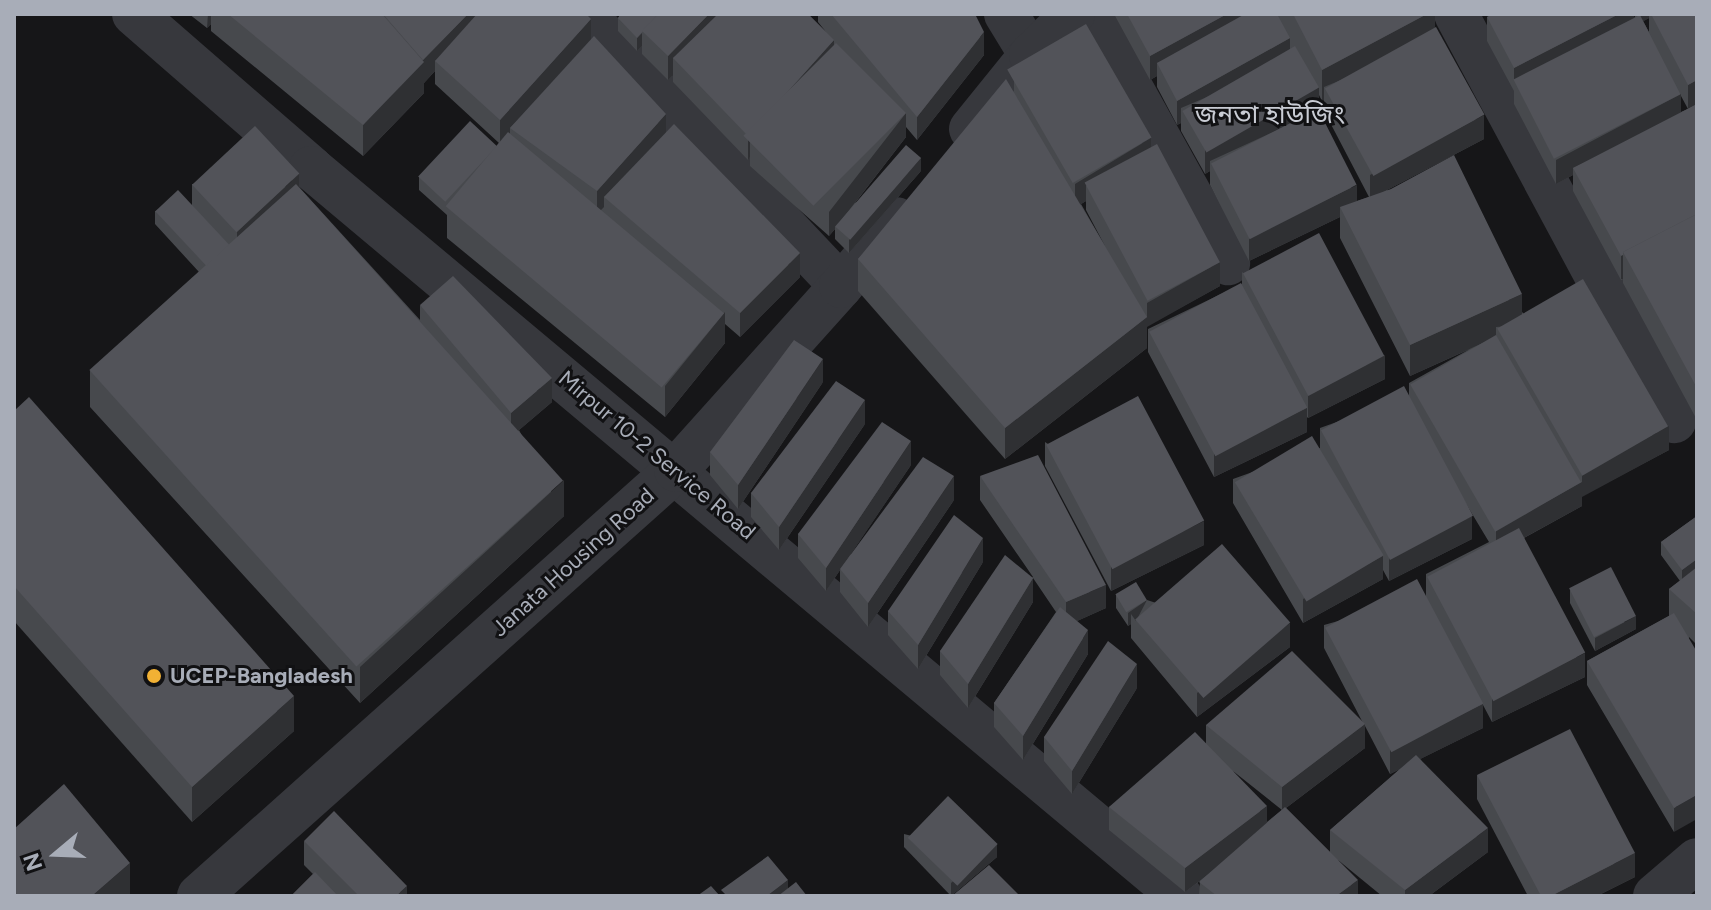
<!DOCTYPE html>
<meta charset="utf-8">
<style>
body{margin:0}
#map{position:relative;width:1711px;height:910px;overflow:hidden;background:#161618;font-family:Figtree,"Noto Sans Bengali",sans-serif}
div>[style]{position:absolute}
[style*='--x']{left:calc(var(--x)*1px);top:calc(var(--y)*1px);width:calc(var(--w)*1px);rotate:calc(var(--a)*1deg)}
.minor>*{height:44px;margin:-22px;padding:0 22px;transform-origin:22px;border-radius:22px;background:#37383d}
.wall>*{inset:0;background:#47494d}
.shaded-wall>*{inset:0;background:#2f3033;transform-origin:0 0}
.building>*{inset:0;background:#525359;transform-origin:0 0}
.dots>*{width:22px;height:22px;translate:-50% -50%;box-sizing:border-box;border:4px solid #111113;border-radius:50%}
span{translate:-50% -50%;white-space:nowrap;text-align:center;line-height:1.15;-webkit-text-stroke:6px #111113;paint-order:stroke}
.street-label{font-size:22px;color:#a8adb8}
.poi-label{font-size:22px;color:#a8adb8;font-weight:700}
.left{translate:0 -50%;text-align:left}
.quarter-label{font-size:26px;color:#c9ccd4}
.frame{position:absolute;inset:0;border:16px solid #a8adb8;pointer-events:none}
.north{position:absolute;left:16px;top:814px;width:80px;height:80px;-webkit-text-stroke:6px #111113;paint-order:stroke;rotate:251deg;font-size:22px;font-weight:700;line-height:32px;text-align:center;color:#a8adb8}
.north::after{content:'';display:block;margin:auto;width:28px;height:36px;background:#a8adb8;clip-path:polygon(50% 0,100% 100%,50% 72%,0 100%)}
</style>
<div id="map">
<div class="minor">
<div style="--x:134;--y:14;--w:235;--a:41"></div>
<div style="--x:311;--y:168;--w:1134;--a:39.95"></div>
<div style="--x:584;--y:14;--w:374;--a:46.6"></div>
<div style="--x:1006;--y:14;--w:48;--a:58.6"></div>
<div style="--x:1090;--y:14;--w:285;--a:61"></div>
<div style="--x:1456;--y:14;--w:462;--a:61.8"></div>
<div style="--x:971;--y:129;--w:95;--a:-51"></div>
<div style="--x:1031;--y:55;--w:59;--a:-44.3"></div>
<div style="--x:199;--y:896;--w:640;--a:-41.77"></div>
<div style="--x:676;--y:470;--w:247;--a:-48.1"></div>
<div style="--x:841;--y:286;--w:87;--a:-50.1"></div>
<div style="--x:1655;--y:896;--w:55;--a:-40.6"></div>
</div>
<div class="wall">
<div style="clip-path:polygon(189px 14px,586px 14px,591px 39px,666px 132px,800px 277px,740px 337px,725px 324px,725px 343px,665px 417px,447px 238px,447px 215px,419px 190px,419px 177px,497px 146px,499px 143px,435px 84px,435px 71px,424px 83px,424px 93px,363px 156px,211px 31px,211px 24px,207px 28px)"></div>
<div style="clip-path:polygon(619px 14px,808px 14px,826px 32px,818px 22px,818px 14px,975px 14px,984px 55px,917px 140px,906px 127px,906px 137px,855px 203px,921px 171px,849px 253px,835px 239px,835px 229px,829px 236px,750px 166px,750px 157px,748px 160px,673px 82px,673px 75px,668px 80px,642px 54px,642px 46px,637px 51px,618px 31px,618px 18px,620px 15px)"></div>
<div style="clip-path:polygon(evenodd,1114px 14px,1435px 14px,1435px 27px,1484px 139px,1387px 190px,1522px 312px,1669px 450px,1582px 496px,1582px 506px,1524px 538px,1585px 677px,1492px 722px,1483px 705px,1483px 728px,1420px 759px,1488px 852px,1429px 896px,1382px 896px,1338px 860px,1358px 896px,1199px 896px,1200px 881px,1185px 892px,1109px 830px,1109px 807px,1206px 743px,1206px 725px,1363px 723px,1324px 648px,1324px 625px,1426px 596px,1426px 574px,1489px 542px,1462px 497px,1472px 539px,1389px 581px,1383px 570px,1383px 579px,1303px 623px,1233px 503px,1233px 479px,1320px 448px,1320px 428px,1409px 396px,1409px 383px,1470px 349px,1410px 376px,1340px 238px,1340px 217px,1249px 261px,1210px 185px,1210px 171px,1205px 174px,1181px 131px,1181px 123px,1177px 125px,1157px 87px,1157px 76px,1150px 80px,1114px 14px,1319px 95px,1322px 101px,1324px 100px,1324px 111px,1369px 197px,1357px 201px,1319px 111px,1319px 95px,1114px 14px,1365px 726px,1390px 774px,1400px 769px,1330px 830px,1330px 852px,1286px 808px,1365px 748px,1365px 726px,1114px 14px,1233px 771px,1282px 810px,1267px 822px,1233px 771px)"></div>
<div style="clip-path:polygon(evenodd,1488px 14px,1634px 14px,1634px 18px,1635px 17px,1634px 14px,1697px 14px,1697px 420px,1623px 283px,1623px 279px,1621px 280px,1573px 191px,1573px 175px,1556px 184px,1514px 104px,1514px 91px,1487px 41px,1487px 17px,1489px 16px,1488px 14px,1649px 18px,1649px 32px,1643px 21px,1649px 18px,1488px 14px,1681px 96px,1688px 109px,1681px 112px,1681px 96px)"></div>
<div style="clip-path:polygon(evenodd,1014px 79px,1151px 148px,1220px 286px,1147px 326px,1147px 348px,1005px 459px,858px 291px,858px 259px,1014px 91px,1014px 79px,1086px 201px,1086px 210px,1105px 246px,1081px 204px,1086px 201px)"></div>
<div style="clip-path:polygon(192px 184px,299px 187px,420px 320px,420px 305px,552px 402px,519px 430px,564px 516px,360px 703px,90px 407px,90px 371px,199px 272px,155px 224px,155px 211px,192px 206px)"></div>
<div style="clip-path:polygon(1242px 272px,1385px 379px,1308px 418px,1307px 417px,1307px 432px,1214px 477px,1148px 352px,1148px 329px,1242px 284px)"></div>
<div style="clip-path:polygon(823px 382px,738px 509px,710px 475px,710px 452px)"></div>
<div style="clip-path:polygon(14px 411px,294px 731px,192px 822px,14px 621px)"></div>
<div style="clip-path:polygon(865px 424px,779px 550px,751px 517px,751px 493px)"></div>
<div style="clip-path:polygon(1045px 442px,1204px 545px,1111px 591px,1045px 466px)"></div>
<div style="clip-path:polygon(911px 465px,850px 555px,954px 500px,868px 627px,840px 592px,840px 570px,826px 591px,798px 558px,798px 534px)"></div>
<div style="clip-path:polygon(980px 476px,1106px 608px,1077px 621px,1088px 654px,1023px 760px,994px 727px,994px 703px,1056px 612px,1033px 578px,1033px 602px,968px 708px,940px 675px,940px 651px,1033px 577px,980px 500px)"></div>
<div style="clip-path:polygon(1697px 516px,1697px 645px,1689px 637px,1674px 832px,1587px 685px,1587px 661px,1669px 616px,1669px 589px,1680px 581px,1661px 555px,1661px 542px)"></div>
<div style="clip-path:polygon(983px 562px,918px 669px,888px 635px,888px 611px)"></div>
<div style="clip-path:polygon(1570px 590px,1636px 629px,1595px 651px,1570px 603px)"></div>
<div style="clip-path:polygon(1116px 595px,1147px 600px,1290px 647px,1197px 717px,1131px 638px,1131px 624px,1128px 626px,1116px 608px)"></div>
<div style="clip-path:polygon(1137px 688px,1072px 794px,1044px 761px,1044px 737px)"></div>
<div style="clip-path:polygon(1477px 775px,1635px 877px,1597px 896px,1528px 896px,1477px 799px)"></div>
<div style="clip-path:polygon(904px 834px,997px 857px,951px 896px,904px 847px)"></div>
<div style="clip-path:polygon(304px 841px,407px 896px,291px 896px,313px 874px,304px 865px)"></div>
</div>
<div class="shaded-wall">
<div style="clip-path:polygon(208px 14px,211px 14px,211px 24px,207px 28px)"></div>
<div style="clip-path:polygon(468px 14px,491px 14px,435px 61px,435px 71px,424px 83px,424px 93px,363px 156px,363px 125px,423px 60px)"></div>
<div style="clip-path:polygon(709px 14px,732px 14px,673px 58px,673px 75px,668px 80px,668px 56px)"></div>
<div style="clip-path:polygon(1227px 14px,1265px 14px,1157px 63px,1157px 76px,1150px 80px,1150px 56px)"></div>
<div style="clip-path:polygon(1427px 14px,1435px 14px,1435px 41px,1324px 87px,1324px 100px,1322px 101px,1322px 70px)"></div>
<div style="clip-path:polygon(1619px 14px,1634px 14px,1634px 30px,1514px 80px,1514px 92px,1514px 68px)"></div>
<div style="clip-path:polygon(1639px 14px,1649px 14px,1649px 18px,1639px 24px)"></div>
<div style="clip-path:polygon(591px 19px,591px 43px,510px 128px,510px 133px,500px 144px,500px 120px)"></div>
<div style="clip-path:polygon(984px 32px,984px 55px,917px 140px,917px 117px)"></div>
<div style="clip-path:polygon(642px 33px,642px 46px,637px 51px,637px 38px)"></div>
<div style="clip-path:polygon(1290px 38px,1290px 62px,1181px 108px,1181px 123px,1177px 125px,1177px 101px)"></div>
<div style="clip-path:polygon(834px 40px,834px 64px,750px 142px,750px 157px,748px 160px,748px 136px)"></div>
<div style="clip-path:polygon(1697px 80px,1697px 104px,1688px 109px,1688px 85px)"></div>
<div style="clip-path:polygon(1319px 87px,1319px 111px,1210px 161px,1210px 171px,1205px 174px,1205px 150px)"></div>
<div style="clip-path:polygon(1681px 94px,1681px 118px,1573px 168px,1573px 175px,1556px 184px,1556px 160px)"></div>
<div style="clip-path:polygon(906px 113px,906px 137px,836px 227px,835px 226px,835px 229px,829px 236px,829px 212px)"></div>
<div style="clip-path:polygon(666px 114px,666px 138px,604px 197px,604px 207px,597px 214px,597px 191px)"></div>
<div style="clip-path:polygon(1484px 115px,1484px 139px,1370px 199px,1370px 175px)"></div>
<div style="clip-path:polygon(1151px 138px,1151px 162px,1086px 186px,1086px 201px,1075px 208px,1075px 184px)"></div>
<div style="clip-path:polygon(921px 158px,921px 171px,849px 253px,849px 240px)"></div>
<div style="clip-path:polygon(299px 174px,299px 197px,237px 256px,237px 232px)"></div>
<div style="clip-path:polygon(1357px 185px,1357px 209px,1340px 207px,1340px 217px,1249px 261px,1249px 237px)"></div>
<div style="clip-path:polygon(800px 253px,800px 277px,740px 337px,740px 313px)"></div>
<div style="left:1623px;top:255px;width:24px;height:2px;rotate:90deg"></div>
<div style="clip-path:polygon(1220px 262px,1220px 286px,1147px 327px,1147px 303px)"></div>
<div style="clip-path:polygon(1522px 294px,1522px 325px,1496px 327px,1496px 337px,1410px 376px,1410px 345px)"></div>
<div style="clip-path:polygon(725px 312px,725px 343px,665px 417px,665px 386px)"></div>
<div style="clip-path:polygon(1147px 317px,1147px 348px,1005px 459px,1005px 428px)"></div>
<div style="clip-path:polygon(1385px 355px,1385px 379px,1308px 418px,1308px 395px)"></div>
<div style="clip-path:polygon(823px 359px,823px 382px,738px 509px,738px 485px)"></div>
<div style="clip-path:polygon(552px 378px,552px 402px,511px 437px,511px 413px)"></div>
<div style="clip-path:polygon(865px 400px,865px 424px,779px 550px,779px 527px)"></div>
<div style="clip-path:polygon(1307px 408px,1307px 432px,1214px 477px,1214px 454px)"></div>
<div style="clip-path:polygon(1669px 426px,1669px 450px,1582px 497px,1582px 473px)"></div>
<div style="clip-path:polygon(911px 441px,911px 465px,826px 591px,826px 568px)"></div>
<div style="clip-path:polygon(954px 476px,954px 500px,868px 627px,868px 603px)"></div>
<div style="clip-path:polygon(564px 480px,564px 516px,360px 703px,360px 667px)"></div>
<div style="clip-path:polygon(1582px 482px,1582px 506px,1496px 553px,1496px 530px)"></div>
<div style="clip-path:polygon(1472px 516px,1472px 539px,1389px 581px,1389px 557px)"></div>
<div style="clip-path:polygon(1204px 521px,1204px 545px,1111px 591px,1111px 567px)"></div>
<div style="clip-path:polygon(983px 538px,983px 562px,918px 669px,918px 645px)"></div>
<div style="clip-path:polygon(1383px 556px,1383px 579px,1303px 623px,1303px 599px)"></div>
<div style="clip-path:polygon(1697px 559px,1697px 572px,1682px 583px,1682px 570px)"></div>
<div style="clip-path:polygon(1033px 578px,1033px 602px,968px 708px,968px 684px)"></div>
<div style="clip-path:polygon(1106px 585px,1106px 608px,1066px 626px,1066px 602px)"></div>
<div style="clip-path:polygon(1147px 600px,1136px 621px,1131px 614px,1131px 624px,1128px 626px,1128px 613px)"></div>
<div style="clip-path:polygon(1636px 616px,1636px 629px,1595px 651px,1595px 638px)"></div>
<div style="clip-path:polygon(1290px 623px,1290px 647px,1197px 717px,1197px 693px)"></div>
<div style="clip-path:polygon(1088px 630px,1088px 654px,1023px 760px,1023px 736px)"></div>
<div style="clip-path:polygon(1585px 653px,1585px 677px,1492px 722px,1492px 699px)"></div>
<div style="clip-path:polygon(1137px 664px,1137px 688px,1072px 794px,1072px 771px)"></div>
<div style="clip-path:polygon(294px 696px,294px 731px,192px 822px,192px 787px)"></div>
<div style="clip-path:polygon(1483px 704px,1483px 728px,1390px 774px,1390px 750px)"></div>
<div style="clip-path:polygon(1365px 724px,1365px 748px,1282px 811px,1282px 787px)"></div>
<div style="clip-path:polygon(1697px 795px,1697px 819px,1674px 832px,1674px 808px)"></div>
<div style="clip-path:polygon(1267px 806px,1267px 830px,1185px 892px,1185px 868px)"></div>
<div style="clip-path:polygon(1488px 828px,1488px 852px,1429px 896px,1405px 896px,1405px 890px)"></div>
<div style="clip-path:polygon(997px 844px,997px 857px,951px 896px,951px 883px)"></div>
<div style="clip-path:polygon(1635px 853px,1635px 877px,1597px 896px,1551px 896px)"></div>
<div style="clip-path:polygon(130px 863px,130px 896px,92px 896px)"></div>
<div style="clip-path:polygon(788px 880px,788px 893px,784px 896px,767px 896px)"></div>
<div style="clip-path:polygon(1358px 880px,1358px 896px,1336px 896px)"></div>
<div style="clip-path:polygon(407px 886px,407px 896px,396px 896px)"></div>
</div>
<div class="building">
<div style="clip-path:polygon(228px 14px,382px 14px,424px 62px,363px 125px)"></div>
<div style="clip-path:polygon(383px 14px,468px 14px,423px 60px)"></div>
<div style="clip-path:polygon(477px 14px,586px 14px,591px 19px,500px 120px,435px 61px)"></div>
<div style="clip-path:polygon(621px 14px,658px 14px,637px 38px,618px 18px)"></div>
<div style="clip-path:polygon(658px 14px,709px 14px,668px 56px,642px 31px)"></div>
<div style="clip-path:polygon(718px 14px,808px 14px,834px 40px,748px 136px,673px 58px)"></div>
<div style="clip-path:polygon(831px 14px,975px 14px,984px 32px,917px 117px)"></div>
<div style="clip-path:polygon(1127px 14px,1227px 14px,1150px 56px)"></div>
<div style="clip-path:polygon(1245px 14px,1277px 14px,1290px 38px,1177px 101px,1157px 63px)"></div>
<div style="clip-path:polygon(1293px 14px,1427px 14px,1322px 70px)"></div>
<div style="clip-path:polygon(1494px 14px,1619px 14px,1514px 68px,1487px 17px)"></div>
<div style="clip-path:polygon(1651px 14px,1697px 14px,1697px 80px,1688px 85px)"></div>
<div style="left:1640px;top:15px;width:89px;height:142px;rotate:63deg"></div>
<div style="left:1086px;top:24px;width:131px;height:91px;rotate:60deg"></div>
<div style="left:1436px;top:27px;width:100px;height:127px;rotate:61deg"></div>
<div style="clip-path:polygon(594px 36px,666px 114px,597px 191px,510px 128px)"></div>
<div style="left:836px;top:43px;width:99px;height:131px;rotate:45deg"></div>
<div style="left:1295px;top:46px;width:48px;height:130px;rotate:60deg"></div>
<div style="clip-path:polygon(1006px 79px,1147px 317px,1005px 428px,858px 259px)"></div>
<div style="clip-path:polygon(1697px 104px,1697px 214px,1623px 252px,1623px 255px,1621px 256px,1573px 168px)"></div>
<div style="left:1318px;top:109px;width:85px;height:120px;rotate:63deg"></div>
<div style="left:470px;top:121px;width:37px;height:76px;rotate:43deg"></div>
<div style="clip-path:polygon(674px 124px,800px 253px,740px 313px,604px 197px)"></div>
<div style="left:255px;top:126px;width:65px;height:86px;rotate:47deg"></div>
<div style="left:508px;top:132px;width:282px;height:97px;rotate:40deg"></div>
<div style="left:1157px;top:144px;width:134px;height:82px;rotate:62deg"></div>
<div style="left:906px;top:145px;width:20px;height:108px;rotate:41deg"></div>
<div style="clip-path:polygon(1454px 155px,1522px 294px,1410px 345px,1340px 207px,1391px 189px)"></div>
<div style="left:296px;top:184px;width:399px;height:278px;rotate:48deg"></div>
<div style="left:178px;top:190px;width:75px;height:31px;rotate:47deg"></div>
<div style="clip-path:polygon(1697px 214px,1697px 388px,1623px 252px)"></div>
<div style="left:1319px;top:233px;width:139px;height:86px;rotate:62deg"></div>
<div style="clip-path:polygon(453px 276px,552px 378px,511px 413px,420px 305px)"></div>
<div style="left:1583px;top:279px;width:170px;height:99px;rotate:60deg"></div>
<div style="left:1241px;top:283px;width:141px;height:104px;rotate:62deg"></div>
<div style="left:1496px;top:335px;width:170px;height:99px;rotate:60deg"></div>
<div style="clip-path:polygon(794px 340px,823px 359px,738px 485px,710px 452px)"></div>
<div style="clip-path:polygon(836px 381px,865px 400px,779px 527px,751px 493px)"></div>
<div style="left:1404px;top:386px;width:147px;height:94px;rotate:62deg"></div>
<div style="left:1138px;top:396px;width:141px;height:104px;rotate:62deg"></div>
<div style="clip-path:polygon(29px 397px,294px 696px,192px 787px,14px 586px,14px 411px)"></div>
<div style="clip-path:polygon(882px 422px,911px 441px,826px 568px,798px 534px)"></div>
<div style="left:1312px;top:436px;width:139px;height:90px;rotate:59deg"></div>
<div style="clip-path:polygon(1038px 455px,1106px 585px,1066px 602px,980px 476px)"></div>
<div style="clip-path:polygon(923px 457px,954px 476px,868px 603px,840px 569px)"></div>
<div style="clip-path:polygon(954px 515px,983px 538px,918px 645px,888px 611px)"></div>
<div style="clip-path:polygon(1697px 516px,1697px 559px,1682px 570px,1661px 542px)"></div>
<div style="left:1519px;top:528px;width:141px;height:104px;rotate:62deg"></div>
<div style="left:1222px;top:544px;width:104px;height:115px;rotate:49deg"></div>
<div style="clip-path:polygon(1005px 555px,1033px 578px,968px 684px,940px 651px)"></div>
<div style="left:1611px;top:567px;width:55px;height:47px;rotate:63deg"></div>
<div style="clip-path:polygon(1697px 567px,1697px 614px,1669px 589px)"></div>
<div style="left:1417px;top:579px;width:141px;height:104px;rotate:62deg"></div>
<div style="left:1136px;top:582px;width:21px;height:24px;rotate:59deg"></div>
<div style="clip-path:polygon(1060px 607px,1088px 630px,1023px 736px,994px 703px)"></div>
<div style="clip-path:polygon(1674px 613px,1697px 652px,1697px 795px,1674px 808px,1587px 661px)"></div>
<div style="clip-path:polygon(1108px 641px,1137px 664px,1072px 771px,1044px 737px)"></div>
<div style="clip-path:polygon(1292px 651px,1365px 724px,1282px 787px,1206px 725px)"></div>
<div style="clip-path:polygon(1570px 729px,1635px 853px,1551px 896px,1541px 896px,1477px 775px)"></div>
<div style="clip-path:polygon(1195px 732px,1267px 806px,1185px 868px,1109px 807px)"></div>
<div style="clip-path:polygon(1416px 755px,1488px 828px,1405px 890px,1330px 830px)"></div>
<div style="clip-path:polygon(64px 784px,130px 863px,92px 896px,14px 896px,14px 829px)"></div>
<div style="left:948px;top:796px;width:69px;height:58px;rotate:44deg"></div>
<div style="clip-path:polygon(1285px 807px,1358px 880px,1336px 896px,1217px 896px,1199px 882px)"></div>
<div style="clip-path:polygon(334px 811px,407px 886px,396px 896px,359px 896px,304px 841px)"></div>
<div style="clip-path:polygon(768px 856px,788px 880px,767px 896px,727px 896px,721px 890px)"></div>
<div style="clip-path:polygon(989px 865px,1020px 896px,952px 896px)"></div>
<div style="clip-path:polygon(315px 872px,338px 896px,291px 896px)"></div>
<div style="clip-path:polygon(796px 882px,807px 896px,778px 896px)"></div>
<div style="clip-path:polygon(711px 886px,720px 896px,697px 896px)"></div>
</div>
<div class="dots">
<div style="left:154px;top:676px;background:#f2b134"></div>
</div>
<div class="street-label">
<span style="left:657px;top:455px;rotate:40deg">Mirpur 10-2 Service Road</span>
<span style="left:573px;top:562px;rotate:-42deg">Janata Housing Road</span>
</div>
<div class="poi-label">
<span class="left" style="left:170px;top:676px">UCEP-Bangladesh</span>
</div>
<div class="quarter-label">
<span style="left:1270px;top:115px">জনতা হাউজিং</span>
</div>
<div class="frame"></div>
<div class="north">N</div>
</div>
